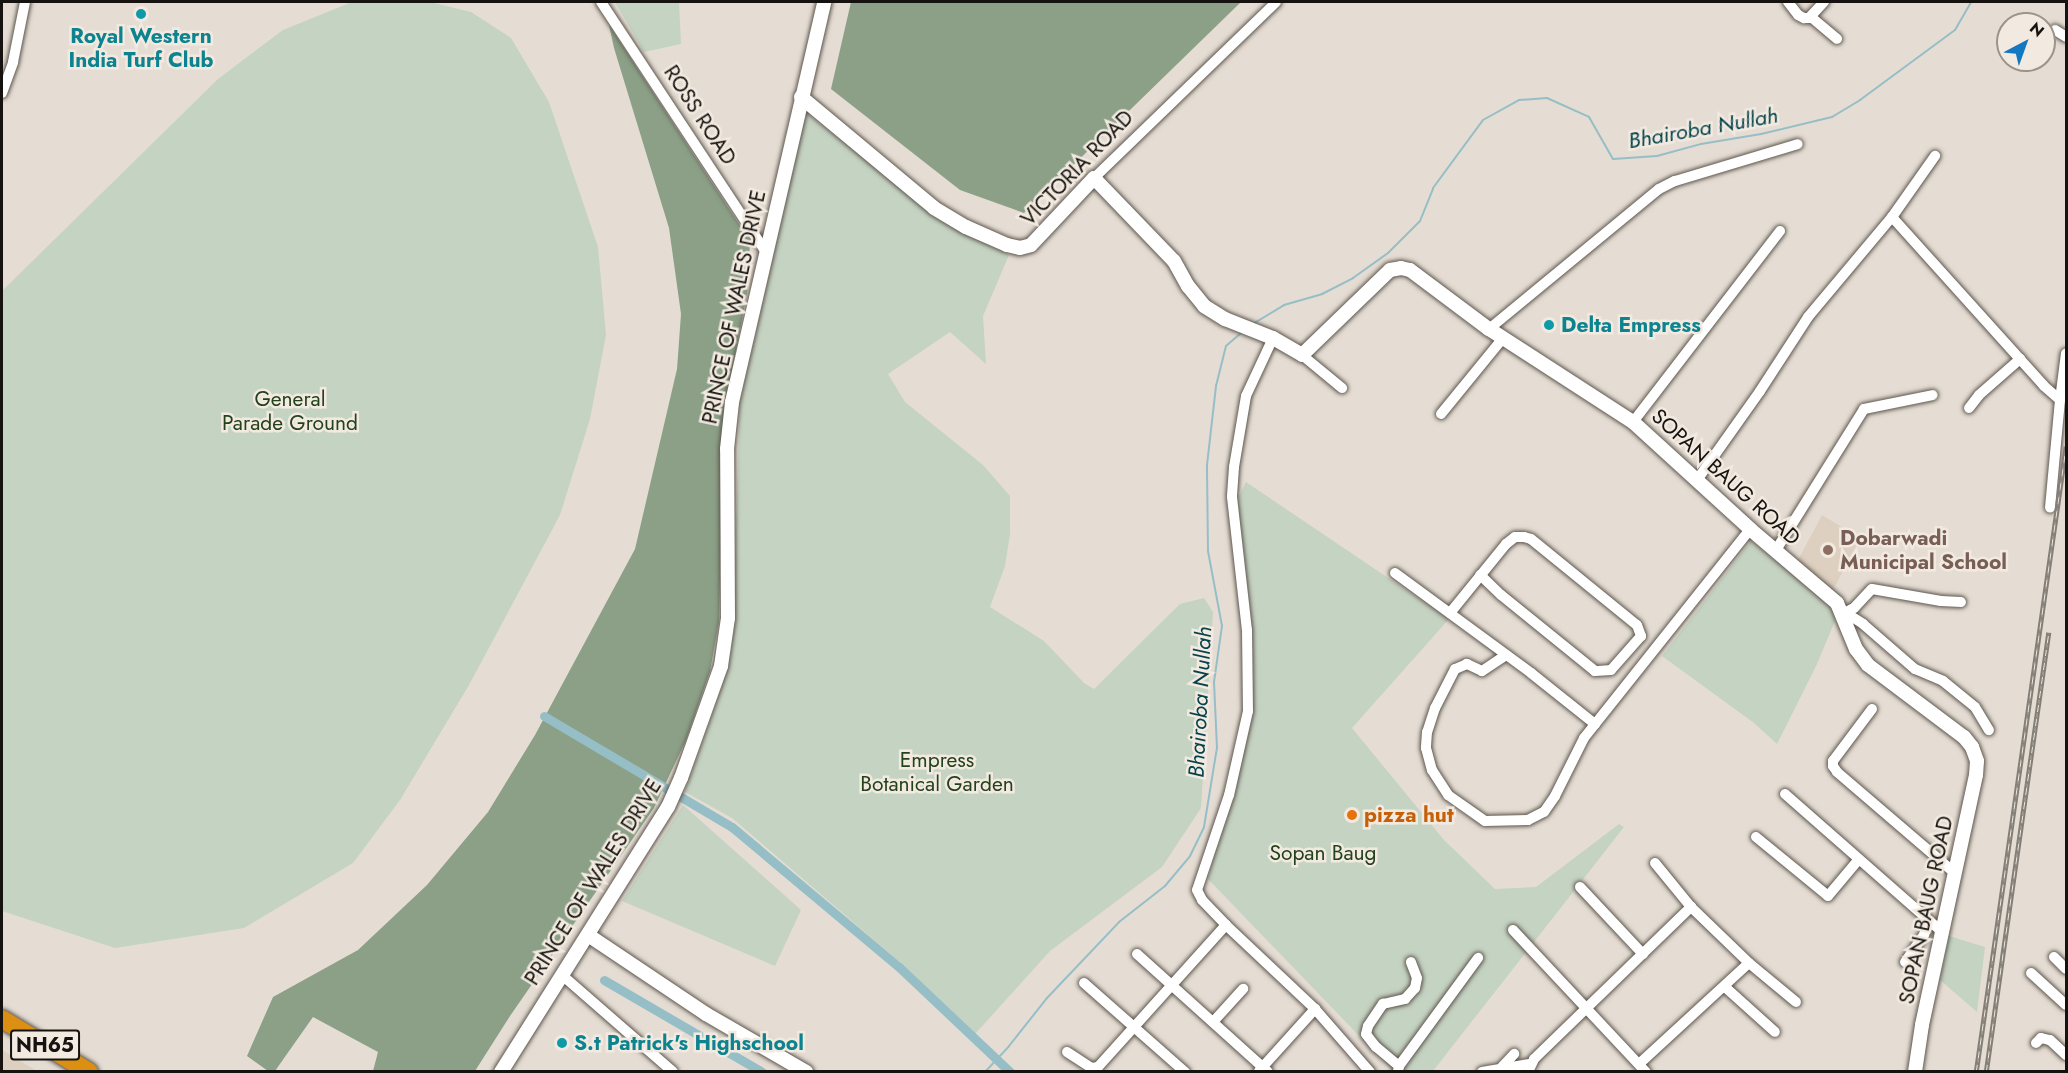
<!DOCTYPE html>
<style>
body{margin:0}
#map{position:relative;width:2068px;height:1073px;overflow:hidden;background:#e5ddd3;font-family:Jost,sans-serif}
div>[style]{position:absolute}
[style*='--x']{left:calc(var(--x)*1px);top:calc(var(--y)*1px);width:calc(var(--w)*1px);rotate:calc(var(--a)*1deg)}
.built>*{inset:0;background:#ddd0c0}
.green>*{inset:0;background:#c5d3c2}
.forest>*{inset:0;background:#8ba087}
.stream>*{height:2px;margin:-1px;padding:0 1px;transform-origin:1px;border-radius:1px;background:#96bec6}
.canal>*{height:9px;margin:-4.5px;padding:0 4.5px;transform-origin:4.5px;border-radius:4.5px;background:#96bec6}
.roads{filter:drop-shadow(0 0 2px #5d564e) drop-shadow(0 0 2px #5d564e)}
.street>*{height:10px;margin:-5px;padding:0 5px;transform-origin:5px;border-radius:5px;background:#fff}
.secondary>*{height:14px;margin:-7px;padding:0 7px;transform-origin:7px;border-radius:7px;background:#fff}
.highway>*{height:18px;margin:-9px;padding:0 9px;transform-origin:9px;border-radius:9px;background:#db9013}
.rail>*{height:4.5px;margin-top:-2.25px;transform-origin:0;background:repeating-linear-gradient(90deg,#f2eae0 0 7px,#847e78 0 14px);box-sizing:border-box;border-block:2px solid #847e78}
.dots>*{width:16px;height:16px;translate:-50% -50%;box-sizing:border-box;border:3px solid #f2eae0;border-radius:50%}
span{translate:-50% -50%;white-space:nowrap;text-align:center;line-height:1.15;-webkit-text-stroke:5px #f2eae0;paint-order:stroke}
.shield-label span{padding:2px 4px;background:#f2eae0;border:2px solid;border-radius:4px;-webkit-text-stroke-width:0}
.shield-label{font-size:20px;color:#15120f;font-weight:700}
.culture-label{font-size:21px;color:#0d838f;font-weight:700}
.left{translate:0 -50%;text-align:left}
.street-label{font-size:21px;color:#15120f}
.park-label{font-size:21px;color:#22421b}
.education-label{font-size:21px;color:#785e54;font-weight:700}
.food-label{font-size:21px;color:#c56008;font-weight:700}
.water-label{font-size:22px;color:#04434c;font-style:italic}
.frame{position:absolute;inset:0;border:3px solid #15120f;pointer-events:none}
.north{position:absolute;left:1996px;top:12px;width:60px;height:60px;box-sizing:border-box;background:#f2eae0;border:2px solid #9a948c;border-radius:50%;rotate:41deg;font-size:16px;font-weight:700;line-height:24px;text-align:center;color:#15120f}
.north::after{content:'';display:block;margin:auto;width:21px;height:27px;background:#1377c2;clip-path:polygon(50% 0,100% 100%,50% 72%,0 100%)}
</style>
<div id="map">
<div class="built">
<div style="clip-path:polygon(1822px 515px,1860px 538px,1832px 592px,1797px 562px)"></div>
<div style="clip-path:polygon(2px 1050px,37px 1071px,2px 1071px)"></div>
</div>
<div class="green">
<div style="clip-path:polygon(352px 2px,430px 2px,471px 12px,511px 38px,549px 102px,598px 247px,606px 335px,590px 419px,560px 515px,469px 685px,400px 800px,353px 863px,244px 928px,115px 948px,2px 911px,2px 291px,218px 79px,283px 30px)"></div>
<div style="clip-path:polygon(615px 2px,679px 2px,681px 44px,644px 52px)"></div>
<div style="clip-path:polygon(806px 113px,932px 211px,1009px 255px,983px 316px,986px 364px,950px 332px,888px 374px,905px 402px,983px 465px,1010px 496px,1010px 534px,1005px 566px,990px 607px,1044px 641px,1084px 683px,1094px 689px,1180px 604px,1204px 598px,1213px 612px,1201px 808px,1162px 867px,1050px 951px,975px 1034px,902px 964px,732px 818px,685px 792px,721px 690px,732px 648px,740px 403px)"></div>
<div style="clip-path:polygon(1246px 482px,1449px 619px,1352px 728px,1444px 840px,1495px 889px,1536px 887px,1619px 824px,1624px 827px,1433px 1071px,1393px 1071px,1208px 879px,1233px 787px,1249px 707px,1251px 612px,1236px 502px)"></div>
<div style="clip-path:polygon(1751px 541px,1833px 608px,1835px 614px,1835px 621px,1817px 664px,1777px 744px,1754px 723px,1662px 656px)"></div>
<div style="clip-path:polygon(683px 805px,801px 910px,775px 966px,622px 901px)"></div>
<div style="clip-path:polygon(1949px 936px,1985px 947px,1977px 1012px,1940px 980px)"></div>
</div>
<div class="forest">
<div style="clip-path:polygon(851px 2px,1241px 2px,1024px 213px,960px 190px,831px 89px)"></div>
<div style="clip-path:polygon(609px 25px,750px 241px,748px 288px,730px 381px,723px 439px,719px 621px,710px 671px,686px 740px,654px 808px,510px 1016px,475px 1071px,373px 1071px,378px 1052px,313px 1017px,275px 1071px,268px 1071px,247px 1056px,273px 997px,358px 950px,427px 885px,488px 812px,535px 735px,635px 549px,677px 369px,681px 314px,669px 228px,614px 48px)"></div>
</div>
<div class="stream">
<div style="--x:1251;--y:325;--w:39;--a:-31"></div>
<div style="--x:1284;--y:305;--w:40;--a:-16"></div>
<div style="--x:1322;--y:294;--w:35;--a:-27"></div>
<div style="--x:1353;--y:278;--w:43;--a:-35.5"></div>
<div style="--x:1388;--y:253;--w:45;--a:-45"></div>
<div style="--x:1420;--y:221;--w:35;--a:-68"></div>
<div style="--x:1433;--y:188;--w:84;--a:-53.7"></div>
<div style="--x:1483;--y:120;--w:41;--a:-29.1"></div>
<div style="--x:1519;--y:100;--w:28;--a:-4"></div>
<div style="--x:1547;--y:98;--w:46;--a:24.3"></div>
<div style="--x:1589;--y:117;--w:48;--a:60.3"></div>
<div style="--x:1613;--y:159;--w:44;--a:-3.9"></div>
<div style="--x:1657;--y:156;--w:46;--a:-15.3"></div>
<div style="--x:1701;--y:144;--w:61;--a:-9.5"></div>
<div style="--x:1761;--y:134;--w:73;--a:-13.5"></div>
<div style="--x:1832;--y:117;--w:33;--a:-31"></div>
<div style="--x:1860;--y:100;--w:118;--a:-36.4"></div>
<div style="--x:1955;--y:30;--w:32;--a:-60"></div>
<div style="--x:985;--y:1072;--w:35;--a:-47"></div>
<div style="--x:1009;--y:1046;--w:61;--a:-51.6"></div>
<div style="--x:1047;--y:998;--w:105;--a:-46.5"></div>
<div style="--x:1119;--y:922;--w:58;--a:-38"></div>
<div style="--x:1165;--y:886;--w:39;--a:-50"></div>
<div style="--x:1190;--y:856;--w:32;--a:-64"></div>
<div style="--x:1204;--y:827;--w:80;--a:-80.7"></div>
<div style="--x:1217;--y:748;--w:66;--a:-92.6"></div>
<div style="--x:1214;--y:682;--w:57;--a:-81.9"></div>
<div style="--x:1222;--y:626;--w:76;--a:-100.6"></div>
<div style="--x:1208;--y:551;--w:86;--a:-90.7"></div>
<div style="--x:1207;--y:465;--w:80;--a:-83.5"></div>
<div style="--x:1216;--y:386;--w:41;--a:-76"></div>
<div style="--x:1226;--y:346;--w:21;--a:-41"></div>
</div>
<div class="canal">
<div style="--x:544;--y:716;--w:218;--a:30.6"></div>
<div style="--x:732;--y:827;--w:218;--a:40"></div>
<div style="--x:899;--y:967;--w:153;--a:43.4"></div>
<div style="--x:604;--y:980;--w:183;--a:30.2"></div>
</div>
<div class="roads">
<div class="street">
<div style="--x:601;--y:2;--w:298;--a:56.6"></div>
<div style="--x:1788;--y:2;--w:16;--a:52"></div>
<div style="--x:1798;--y:15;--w:7;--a:27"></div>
<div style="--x:1804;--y:18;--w:5;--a:0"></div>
<div style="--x:1809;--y:18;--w:22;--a:-47"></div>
<div style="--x:1811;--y:17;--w:34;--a:40"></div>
<div style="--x:2055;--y:30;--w:13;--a:32"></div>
<div style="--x:2;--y:93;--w:33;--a:-70"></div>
<div style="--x:13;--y:62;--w:61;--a:-78.7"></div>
<div style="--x:1094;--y:178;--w:253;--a:-44"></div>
<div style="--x:1892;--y:217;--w:227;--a:48"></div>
<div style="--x:2044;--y:386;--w:21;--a:41"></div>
<div style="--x:2060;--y:400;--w:108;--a:95.3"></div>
<div style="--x:1489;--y:329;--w:220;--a:-39.5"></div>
<div style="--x:1659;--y:189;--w:18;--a:-27"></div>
<div style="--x:1675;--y:181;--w:128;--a:-16.7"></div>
<div style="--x:1273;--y:338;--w:64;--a:115"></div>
<div style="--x:1246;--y:396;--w:72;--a:99.6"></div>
<div style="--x:1234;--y:467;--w:30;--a:94"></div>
<div style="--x:1232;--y:497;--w:134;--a:83.6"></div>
<div style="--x:1247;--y:630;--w:81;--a:89.3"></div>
<div style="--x:1248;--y:711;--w:86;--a:102.7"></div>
<div style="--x:1229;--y:795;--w:100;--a:108.6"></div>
<div style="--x:1197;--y:890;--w:11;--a:63"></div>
<div style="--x:1202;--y:900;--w:35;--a:46"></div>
<div style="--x:1226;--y:925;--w:122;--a:43.3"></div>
<div style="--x:1315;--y:1009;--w:84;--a:48.9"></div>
<div style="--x:1302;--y:355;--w:52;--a:39.5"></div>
<div style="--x:2060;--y:400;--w:47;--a:-82.7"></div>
<div style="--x:1969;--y:408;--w:16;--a:-52"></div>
<div style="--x:1979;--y:395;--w:55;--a:-41.3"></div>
<div style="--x:1441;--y:414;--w:98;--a:-50.8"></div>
<div style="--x:1633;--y:422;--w:241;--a:-52.4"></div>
<div style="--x:1697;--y:480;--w:109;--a:-54.7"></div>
<div style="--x:1760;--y:391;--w:88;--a:-57"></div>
<div style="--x:1808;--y:317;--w:131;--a:-50"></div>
<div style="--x:1892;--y:217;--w:75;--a:-54.8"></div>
<div style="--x:1776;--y:550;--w:166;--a:-58"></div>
<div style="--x:1864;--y:409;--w:70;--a:-11.5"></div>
<div style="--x:1395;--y:573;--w:169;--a:36.3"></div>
<div style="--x:1531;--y:673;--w:82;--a:38.6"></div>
<div style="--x:1841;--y:610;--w:26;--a:32"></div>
<div style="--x:1863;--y:624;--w:69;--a:40.9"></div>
<div style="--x:1915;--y:669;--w:30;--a:23"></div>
<div style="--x:1943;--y:681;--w:41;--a:39.1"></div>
<div style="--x:1975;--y:707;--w:27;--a:59"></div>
<div style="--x:1846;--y:612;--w:9;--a:-27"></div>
<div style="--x:1854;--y:608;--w:26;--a:-47"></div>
<div style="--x:1872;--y:589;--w:70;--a:9.9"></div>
<div style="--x:1941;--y:601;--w:20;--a:3"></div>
<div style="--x:1450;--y:613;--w:89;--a:-50.9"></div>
<div style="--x:1506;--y:544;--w:11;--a:-38"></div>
<div style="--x:1515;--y:537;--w:9;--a:0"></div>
<div style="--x:1524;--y:537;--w:7;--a:16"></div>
<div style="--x:1531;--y:539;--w:136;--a:39.1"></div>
<div style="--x:1637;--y:625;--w:12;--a:70"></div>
<div style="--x:1641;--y:636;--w:45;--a:131.4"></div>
<div style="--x:1611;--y:670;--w:16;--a:176"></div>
<div style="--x:1595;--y:671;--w:121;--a:-141"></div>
<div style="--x:1501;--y:595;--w:29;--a:-136"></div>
<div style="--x:1506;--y:655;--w:29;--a:146"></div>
<div style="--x:1482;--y:671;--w:17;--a:-155"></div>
<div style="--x:1467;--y:664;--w:13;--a:157"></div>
<div style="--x:1455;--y:669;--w:44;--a:117.1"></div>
<div style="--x:1435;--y:708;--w:25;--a:108"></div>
<div style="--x:1427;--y:732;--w:16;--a:94"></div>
<div style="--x:1426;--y:748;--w:23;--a:75"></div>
<div style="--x:1432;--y:770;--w:30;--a:57"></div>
<div style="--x:1448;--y:795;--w:45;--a:35.1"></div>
<div style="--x:1485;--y:821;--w:43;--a:-1.3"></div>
<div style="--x:1528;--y:820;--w:18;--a:-27"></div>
<div style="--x:1544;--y:812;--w:19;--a:-55"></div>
<div style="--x:1555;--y:796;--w:65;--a:-63.4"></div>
<div style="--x:1584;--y:738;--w:267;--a:-51.5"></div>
<div style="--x:1872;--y:709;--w:65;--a:126.9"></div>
<div style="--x:1833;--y:761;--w:5;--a:90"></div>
<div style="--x:1833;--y:766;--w:7;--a:56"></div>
<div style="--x:1837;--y:772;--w:155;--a:40.6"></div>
<div style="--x:1785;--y:794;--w:210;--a:41.3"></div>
<div style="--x:1756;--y:837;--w:93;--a:39.3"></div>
<div style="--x:1828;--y:896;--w:48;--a:-50"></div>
<div style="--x:1655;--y:863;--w:57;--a:50.7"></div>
<div style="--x:1691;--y:907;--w:81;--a:44"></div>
<div style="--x:1749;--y:963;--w:61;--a:39.7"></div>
<div style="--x:1580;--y:887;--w:92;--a:46.8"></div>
<div style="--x:1513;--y:930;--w:195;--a:46.9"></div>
<div style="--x:1137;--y:954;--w:176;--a:42"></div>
<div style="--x:2054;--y:957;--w:17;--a:45"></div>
<div style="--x:1905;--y:962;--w:33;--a:-55"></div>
<div style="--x:1924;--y:935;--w:9;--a:-69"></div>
<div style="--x:1927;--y:927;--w:9;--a:-103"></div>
<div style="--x:2031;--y:973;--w:47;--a:42.4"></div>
<div style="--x:562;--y:975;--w:147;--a:41.1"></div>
<div style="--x:1084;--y:983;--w:135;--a:41.4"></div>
<div style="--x:1725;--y:987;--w:67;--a:42"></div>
<div style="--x:1213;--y:1022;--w:45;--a:-47.7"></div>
<div style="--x:2036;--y:1043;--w:7;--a:-45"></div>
<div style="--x:2041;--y:1038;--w:9;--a:13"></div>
<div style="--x:2050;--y:1040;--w:22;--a:43"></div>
<div style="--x:1067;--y:1052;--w:30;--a:33"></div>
<div style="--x:1092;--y:1068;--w:6;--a:-9"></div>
<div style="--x:1098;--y:1067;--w:191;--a:-48"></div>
<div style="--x:1639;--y:1064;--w:149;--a:-42.6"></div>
<div style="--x:1399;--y:1066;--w:30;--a:-140"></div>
<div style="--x:1376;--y:1047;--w:16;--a:-128"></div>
<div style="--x:1366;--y:1034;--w:8;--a:-76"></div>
<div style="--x:1368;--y:1026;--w:27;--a:-56"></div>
<div style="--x:1383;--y:1004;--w:23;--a:-13"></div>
<div style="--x:1405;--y:999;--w:15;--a:-48"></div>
<div style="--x:1415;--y:988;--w:10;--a:-79"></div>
<div style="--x:1417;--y:978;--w:17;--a:-111"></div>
<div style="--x:1502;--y:1067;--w:18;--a:-47"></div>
<div style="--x:1259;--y:1071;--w:84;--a:-47.9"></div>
<div style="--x:1398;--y:1071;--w:5;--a:-79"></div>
<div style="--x:1399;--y:1066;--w:134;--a:-53.8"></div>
<div style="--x:1482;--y:1072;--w:48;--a:-9.7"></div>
<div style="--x:1528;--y:1072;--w:14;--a:-65"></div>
<div style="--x:1534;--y:1059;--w:219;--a:-44.1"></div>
</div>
<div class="secondary">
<div style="--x:801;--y:97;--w:173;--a:39.8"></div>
<div style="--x:934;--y:208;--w:37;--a:31"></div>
<div style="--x:966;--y:227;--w:45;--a:23.7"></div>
<div style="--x:1007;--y:245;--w:13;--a:13"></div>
<div style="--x:1020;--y:248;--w:11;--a:-15"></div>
<div style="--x:1031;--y:245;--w:92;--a:-46.8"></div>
<div style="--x:1094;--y:178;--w:115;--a:46.1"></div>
<div style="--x:1174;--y:261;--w:29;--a:61"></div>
<div style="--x:1188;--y:286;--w:26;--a:51"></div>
<div style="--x:1204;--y:306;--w:25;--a:32"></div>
<div style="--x:1225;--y:319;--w:52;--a:21.6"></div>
<div style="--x:1273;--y:338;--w:34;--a:30"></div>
<div style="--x:1302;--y:355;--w:122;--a:-44"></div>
<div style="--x:1390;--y:270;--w:11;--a:-10"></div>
<div style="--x:1401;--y:268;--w:9;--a:13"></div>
<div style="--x:1410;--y:270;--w:99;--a:36.8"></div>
<div style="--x:1489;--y:329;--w:171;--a:32.9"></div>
<div style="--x:1633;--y:422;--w:159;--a:42.4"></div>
<div style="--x:1750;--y:529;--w:114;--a:40.4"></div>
<div style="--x:1837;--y:603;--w:50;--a:67.6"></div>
<div style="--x:1856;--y:649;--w:20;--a:53"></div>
<div style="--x:1868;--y:665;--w:120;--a:36.9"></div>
<div style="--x:1964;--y:737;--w:13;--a:51"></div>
<div style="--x:1972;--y:747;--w:15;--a:70"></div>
<div style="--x:1977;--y:761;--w:14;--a:94"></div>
<div style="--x:1976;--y:775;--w:256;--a:102.2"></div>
<div style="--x:1922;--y:1025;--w:48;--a:98.5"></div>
<div style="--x:588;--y:935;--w:142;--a:33.8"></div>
<div style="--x:706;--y:1014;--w:116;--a:30.1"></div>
<div style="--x:501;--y:1072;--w:313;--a:-57.8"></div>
<div style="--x:668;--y:807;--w:32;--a:-66"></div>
<div style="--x:681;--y:778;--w:119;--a:-70.3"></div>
<div style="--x:721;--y:666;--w:49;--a:-81.7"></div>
<div style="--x:728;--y:618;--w:169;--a:-90.3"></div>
<div style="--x:727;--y:449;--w:47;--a:-83.9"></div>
<div style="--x:732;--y:402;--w:410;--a:-77"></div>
</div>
<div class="highway">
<div style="--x:2;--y:1019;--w:102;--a:31.3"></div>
</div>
</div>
<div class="rail">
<div style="--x:1976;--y:1072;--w:632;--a:-81.82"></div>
<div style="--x:1986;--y:1072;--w:444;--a:-81.9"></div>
</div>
<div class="dots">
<div style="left:141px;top:14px;background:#0f9aa8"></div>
<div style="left:1549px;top:325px;background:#0f9aa8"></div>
<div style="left:1828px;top:550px;background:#8d6e63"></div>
<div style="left:1352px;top:815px;background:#e8710a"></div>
<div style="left:562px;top:1043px;background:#0f9aa8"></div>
</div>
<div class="shield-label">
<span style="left:45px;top:1045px">NH65</span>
</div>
<div class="culture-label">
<span style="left:141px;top:48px">Royal Western<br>India Turf Club</span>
<span class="left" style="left:1561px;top:325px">Delta Empress</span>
<span class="left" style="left:574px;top:1043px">S.t Patrick's Highschool</span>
</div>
<div class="street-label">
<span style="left:700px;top:115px;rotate:57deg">ROSS ROAD</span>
<span style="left:1077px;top:168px;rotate:-46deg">VICTORIA ROAD</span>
<span style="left:734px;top:307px;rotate:-78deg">PRINCE OF WALES DRIVE</span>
<span style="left:1726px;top:477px;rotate:42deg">SOPAN BAUG ROAD</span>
<span style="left:593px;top:882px;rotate:-58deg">PRINCE OF WALES DRIVE</span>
<span style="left:1926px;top:910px;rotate:-78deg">SOPAN BAUG ROAD</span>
</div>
<div class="park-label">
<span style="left:290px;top:411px">General<br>Parade Ground</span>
<span style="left:937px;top:772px">Empress<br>Botanical Garden</span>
<span style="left:1323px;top:853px">Sopan Baug</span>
</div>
<div class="education-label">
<span class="left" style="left:1840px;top:550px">Dobarwadi<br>Municipal School</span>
</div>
<div class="food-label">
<span class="left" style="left:1364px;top:815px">pizza hut</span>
</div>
<div class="water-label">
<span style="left:1703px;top:128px;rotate:-10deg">Bhairoba Nullah</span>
<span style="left:1200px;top:702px;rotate:-87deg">Bhairoba Nullah</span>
</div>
<div class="frame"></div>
<div class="north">N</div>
</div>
